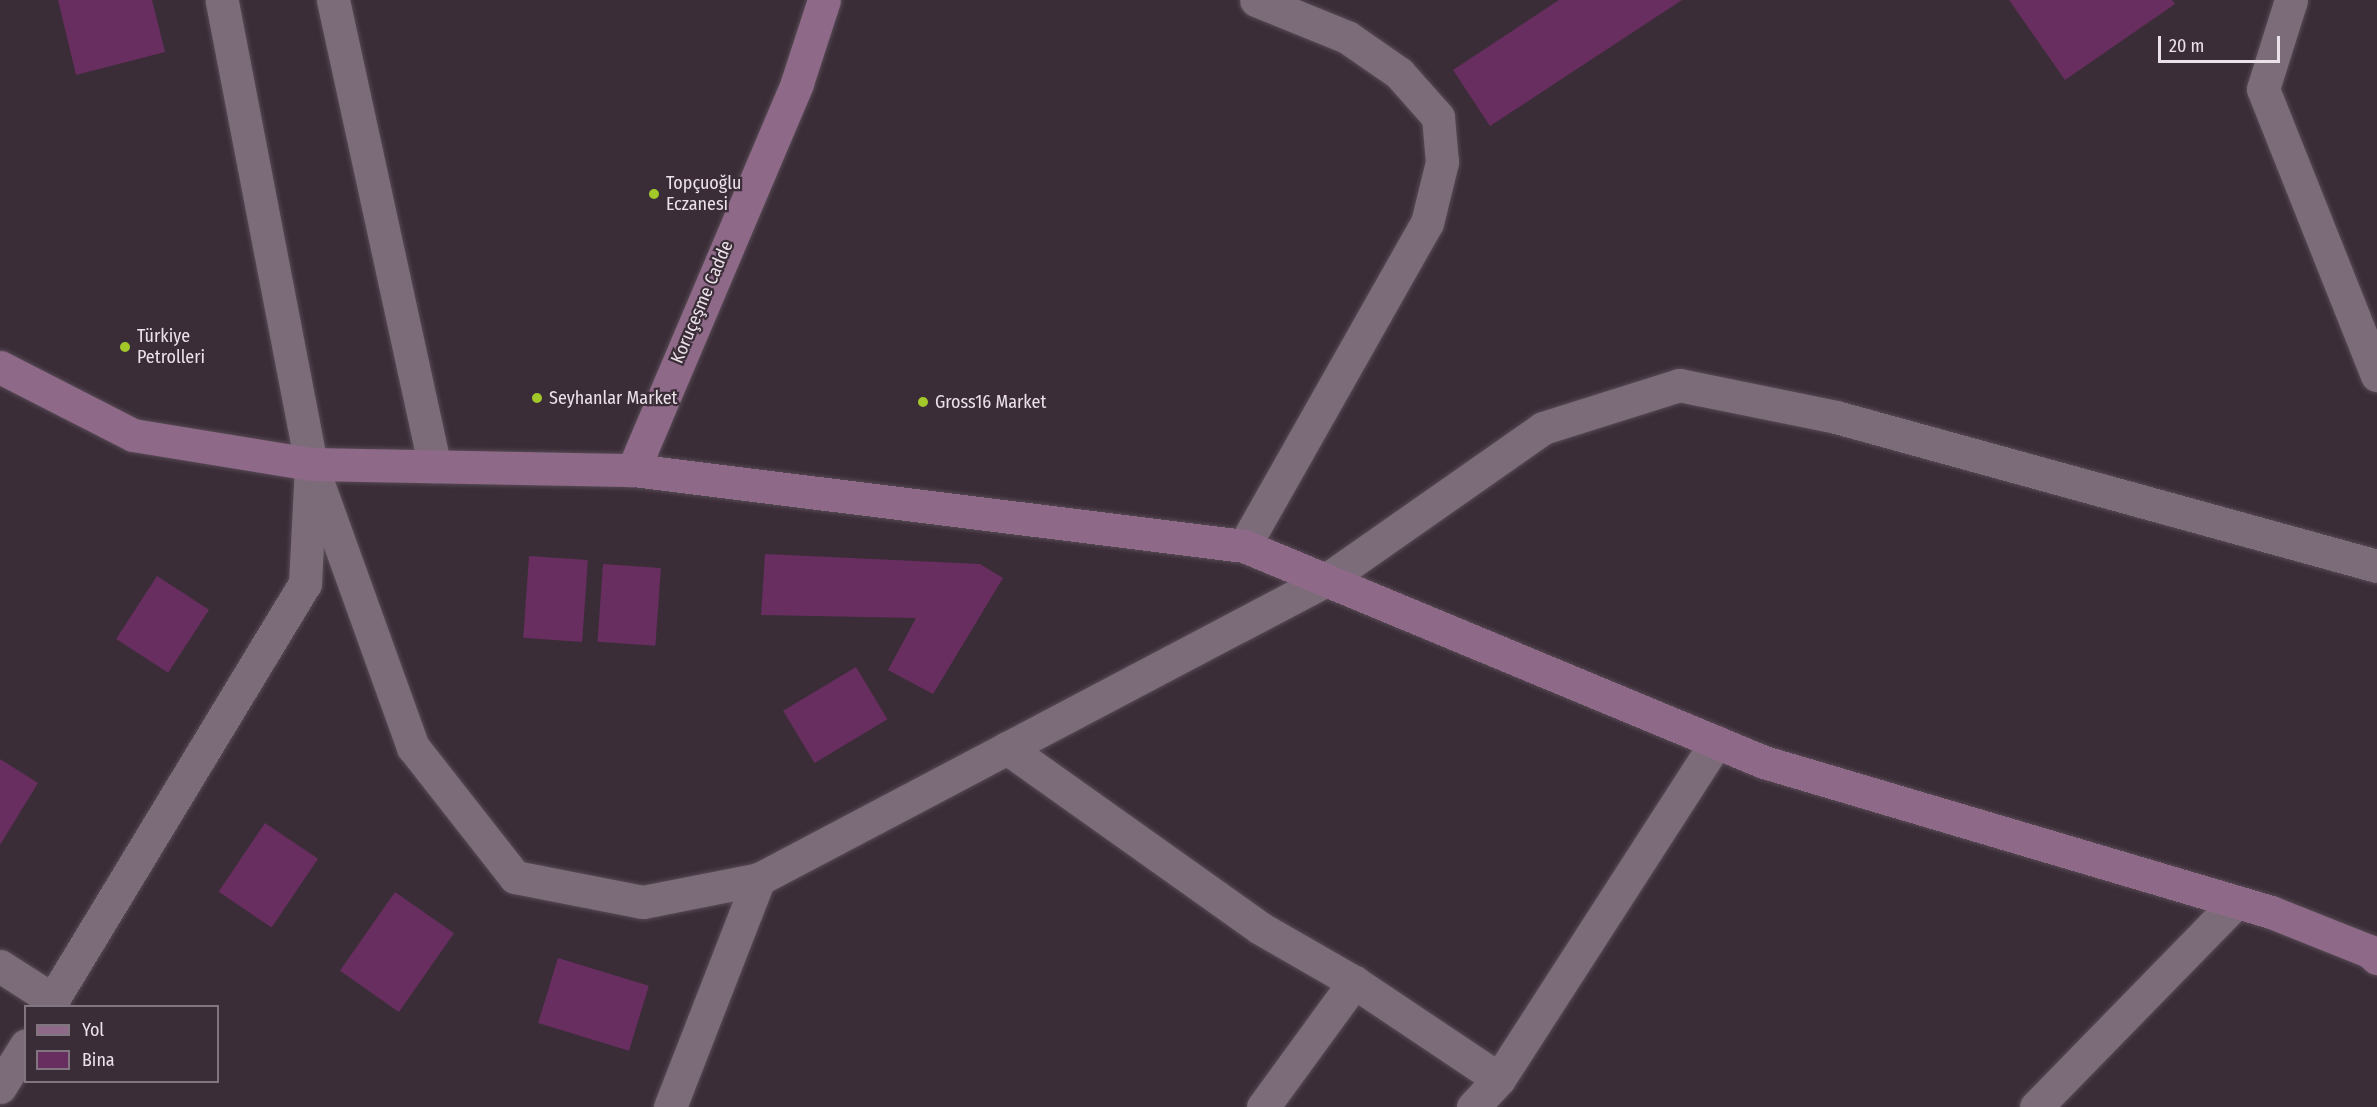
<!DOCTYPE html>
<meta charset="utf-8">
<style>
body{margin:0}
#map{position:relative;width:2377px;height:1107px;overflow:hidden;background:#3b2d38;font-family:"Fira Sans Condensed",sans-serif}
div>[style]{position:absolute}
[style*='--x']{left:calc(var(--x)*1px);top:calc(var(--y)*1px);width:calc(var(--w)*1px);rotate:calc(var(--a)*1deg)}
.building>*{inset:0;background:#672e5f;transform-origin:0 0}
.roads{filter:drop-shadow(0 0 2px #564a54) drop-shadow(0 0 2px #564a54)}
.street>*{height:33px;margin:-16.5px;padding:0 16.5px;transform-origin:16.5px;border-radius:16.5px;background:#7c6c79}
.secondary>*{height:33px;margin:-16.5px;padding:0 16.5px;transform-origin:16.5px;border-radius:16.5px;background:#8e6988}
.dots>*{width:16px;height:16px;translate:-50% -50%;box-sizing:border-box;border:3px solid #3b2d38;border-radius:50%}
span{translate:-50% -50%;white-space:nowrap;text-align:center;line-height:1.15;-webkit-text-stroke:4.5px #3b2d38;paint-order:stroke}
.poi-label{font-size:18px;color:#ebe2e9}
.left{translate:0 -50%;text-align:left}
.street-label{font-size:18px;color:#ebe2e9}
.legend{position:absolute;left:24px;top:1005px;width:195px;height:78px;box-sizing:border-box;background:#3b2d38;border:2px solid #81757f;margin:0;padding:8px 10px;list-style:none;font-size:18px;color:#ebe2e9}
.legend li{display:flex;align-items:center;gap:12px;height:30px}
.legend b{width:30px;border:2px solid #81757f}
.scale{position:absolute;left:2158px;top:36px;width:122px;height:27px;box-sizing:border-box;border:3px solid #ebe2e9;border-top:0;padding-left:8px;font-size:18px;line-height:21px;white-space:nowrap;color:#ebe2e9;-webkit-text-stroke:4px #3b2d38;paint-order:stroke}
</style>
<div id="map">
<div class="building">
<div style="clip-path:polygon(58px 0,152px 0,165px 52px,76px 75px)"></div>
<div style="clip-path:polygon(1559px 0,1682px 0,1490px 126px,1453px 70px)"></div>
<div style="clip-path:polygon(2009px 0,2172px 0,2175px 4px,2065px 80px)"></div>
<div style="clip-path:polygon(765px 554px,980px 564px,1003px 578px,933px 694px,888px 670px,916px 618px,761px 615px)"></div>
<div style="left:529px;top:556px;width:59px;height:82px;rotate:4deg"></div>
<div style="left:603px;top:564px;width:58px;height:78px;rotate:4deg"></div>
<div style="left:157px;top:576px;width:62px;height:75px;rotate:33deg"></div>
<div style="left:856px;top:667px;width:61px;height:85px;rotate:59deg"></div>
<div style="clip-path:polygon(0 759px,38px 783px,0 845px)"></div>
<div style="left:265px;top:823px;width:64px;height:83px;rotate:34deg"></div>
<div style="left:395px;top:892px;width:72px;height:96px;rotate:35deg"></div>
<div style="left:558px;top:958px;width:95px;height:68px;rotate:17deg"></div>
</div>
<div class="roads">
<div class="street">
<div style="--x:333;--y:0;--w:477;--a:77.7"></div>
<div style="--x:2291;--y:0;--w:93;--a:107.5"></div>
<div style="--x:2263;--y:89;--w:308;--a:68.3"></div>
<div style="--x:311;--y:464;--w:301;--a:70.2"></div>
<div style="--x:413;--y:747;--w:165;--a:51.9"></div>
<div style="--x:515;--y:877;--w:130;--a:11.1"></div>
<div style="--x:643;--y:902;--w:118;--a:-11.2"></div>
<div style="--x:759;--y:879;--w:641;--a:-27.8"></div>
<div style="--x:1326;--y:580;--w:265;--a:-35"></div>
<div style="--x:1543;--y:428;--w:143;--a:-17.5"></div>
<div style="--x:1679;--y:385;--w:160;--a:11.5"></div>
<div style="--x:1836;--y:417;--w:561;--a:15.4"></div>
<div style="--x:1244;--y:546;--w:371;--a:-60.5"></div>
<div style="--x:1427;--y:223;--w:63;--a:-76.2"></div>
<div style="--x:1442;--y:162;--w:45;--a:-95.1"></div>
<div style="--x:1438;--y:117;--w:59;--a:-131.6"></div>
<div style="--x:1399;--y:73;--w:63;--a:-145.3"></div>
<div style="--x:1347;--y:37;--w:98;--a:-157.9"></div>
<div style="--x:1007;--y:748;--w:310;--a:35.4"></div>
<div style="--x:1260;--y:928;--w:108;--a:29.9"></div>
<div style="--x:1354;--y:982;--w:174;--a:33.8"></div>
<div style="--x:0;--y:966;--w:63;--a:32.7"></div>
<div style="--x:49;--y:1006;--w:494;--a:-58.8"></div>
<div style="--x:305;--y:584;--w:120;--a:-87.1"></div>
<div style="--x:311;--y:464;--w:472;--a:-100.9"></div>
<div style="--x:0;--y:1087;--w:49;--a:-58.2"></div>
<div style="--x:670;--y:1107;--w:245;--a:-68.7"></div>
<div style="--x:1263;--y:1107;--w:155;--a:-53.9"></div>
<div style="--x:1473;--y:1107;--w:38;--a:-47"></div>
<div style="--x:1499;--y:1079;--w:401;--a:-57.2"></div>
<div style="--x:2036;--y:1107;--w:286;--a:-45.7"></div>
</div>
<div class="secondary">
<div style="--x:0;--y:367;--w:149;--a:27.1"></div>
<div style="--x:133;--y:435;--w:180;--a:9.3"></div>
<div style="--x:311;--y:464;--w:322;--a:1.1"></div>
<div style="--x:633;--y:470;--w:616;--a:7.09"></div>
<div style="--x:1244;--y:546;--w:563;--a:22.56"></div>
<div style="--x:1764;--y:762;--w:529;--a:16.48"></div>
<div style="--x:2271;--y:912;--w:105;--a:21.7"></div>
<div style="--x:2369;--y:951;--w:11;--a:41"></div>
<div style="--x:633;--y:470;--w:420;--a:-67"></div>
<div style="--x:797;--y:83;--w:87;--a:-72"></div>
</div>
</div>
<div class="dots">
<div style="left:654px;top:194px;background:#a2c929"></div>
<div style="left:125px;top:347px;background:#a2c929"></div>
<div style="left:537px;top:398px;background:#a2c929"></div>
<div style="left:923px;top:402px;background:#a2c929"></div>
</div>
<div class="poi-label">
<span class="left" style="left:666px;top:194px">Topçuoğlu<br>Eczanesi</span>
<span class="left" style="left:137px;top:347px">Türkiye<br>Petrolleri</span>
<span class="left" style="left:549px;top:398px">Seyhanlar Market</span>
<span class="left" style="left:935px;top:402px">Gross16 Market</span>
</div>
<div class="street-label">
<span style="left:702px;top:302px;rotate:-67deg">Koruçeşme Cadde</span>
</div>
<ul class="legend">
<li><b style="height:8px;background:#8e6988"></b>Yol</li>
<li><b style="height:16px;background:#672e5f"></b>Bina</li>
</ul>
<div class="scale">20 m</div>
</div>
